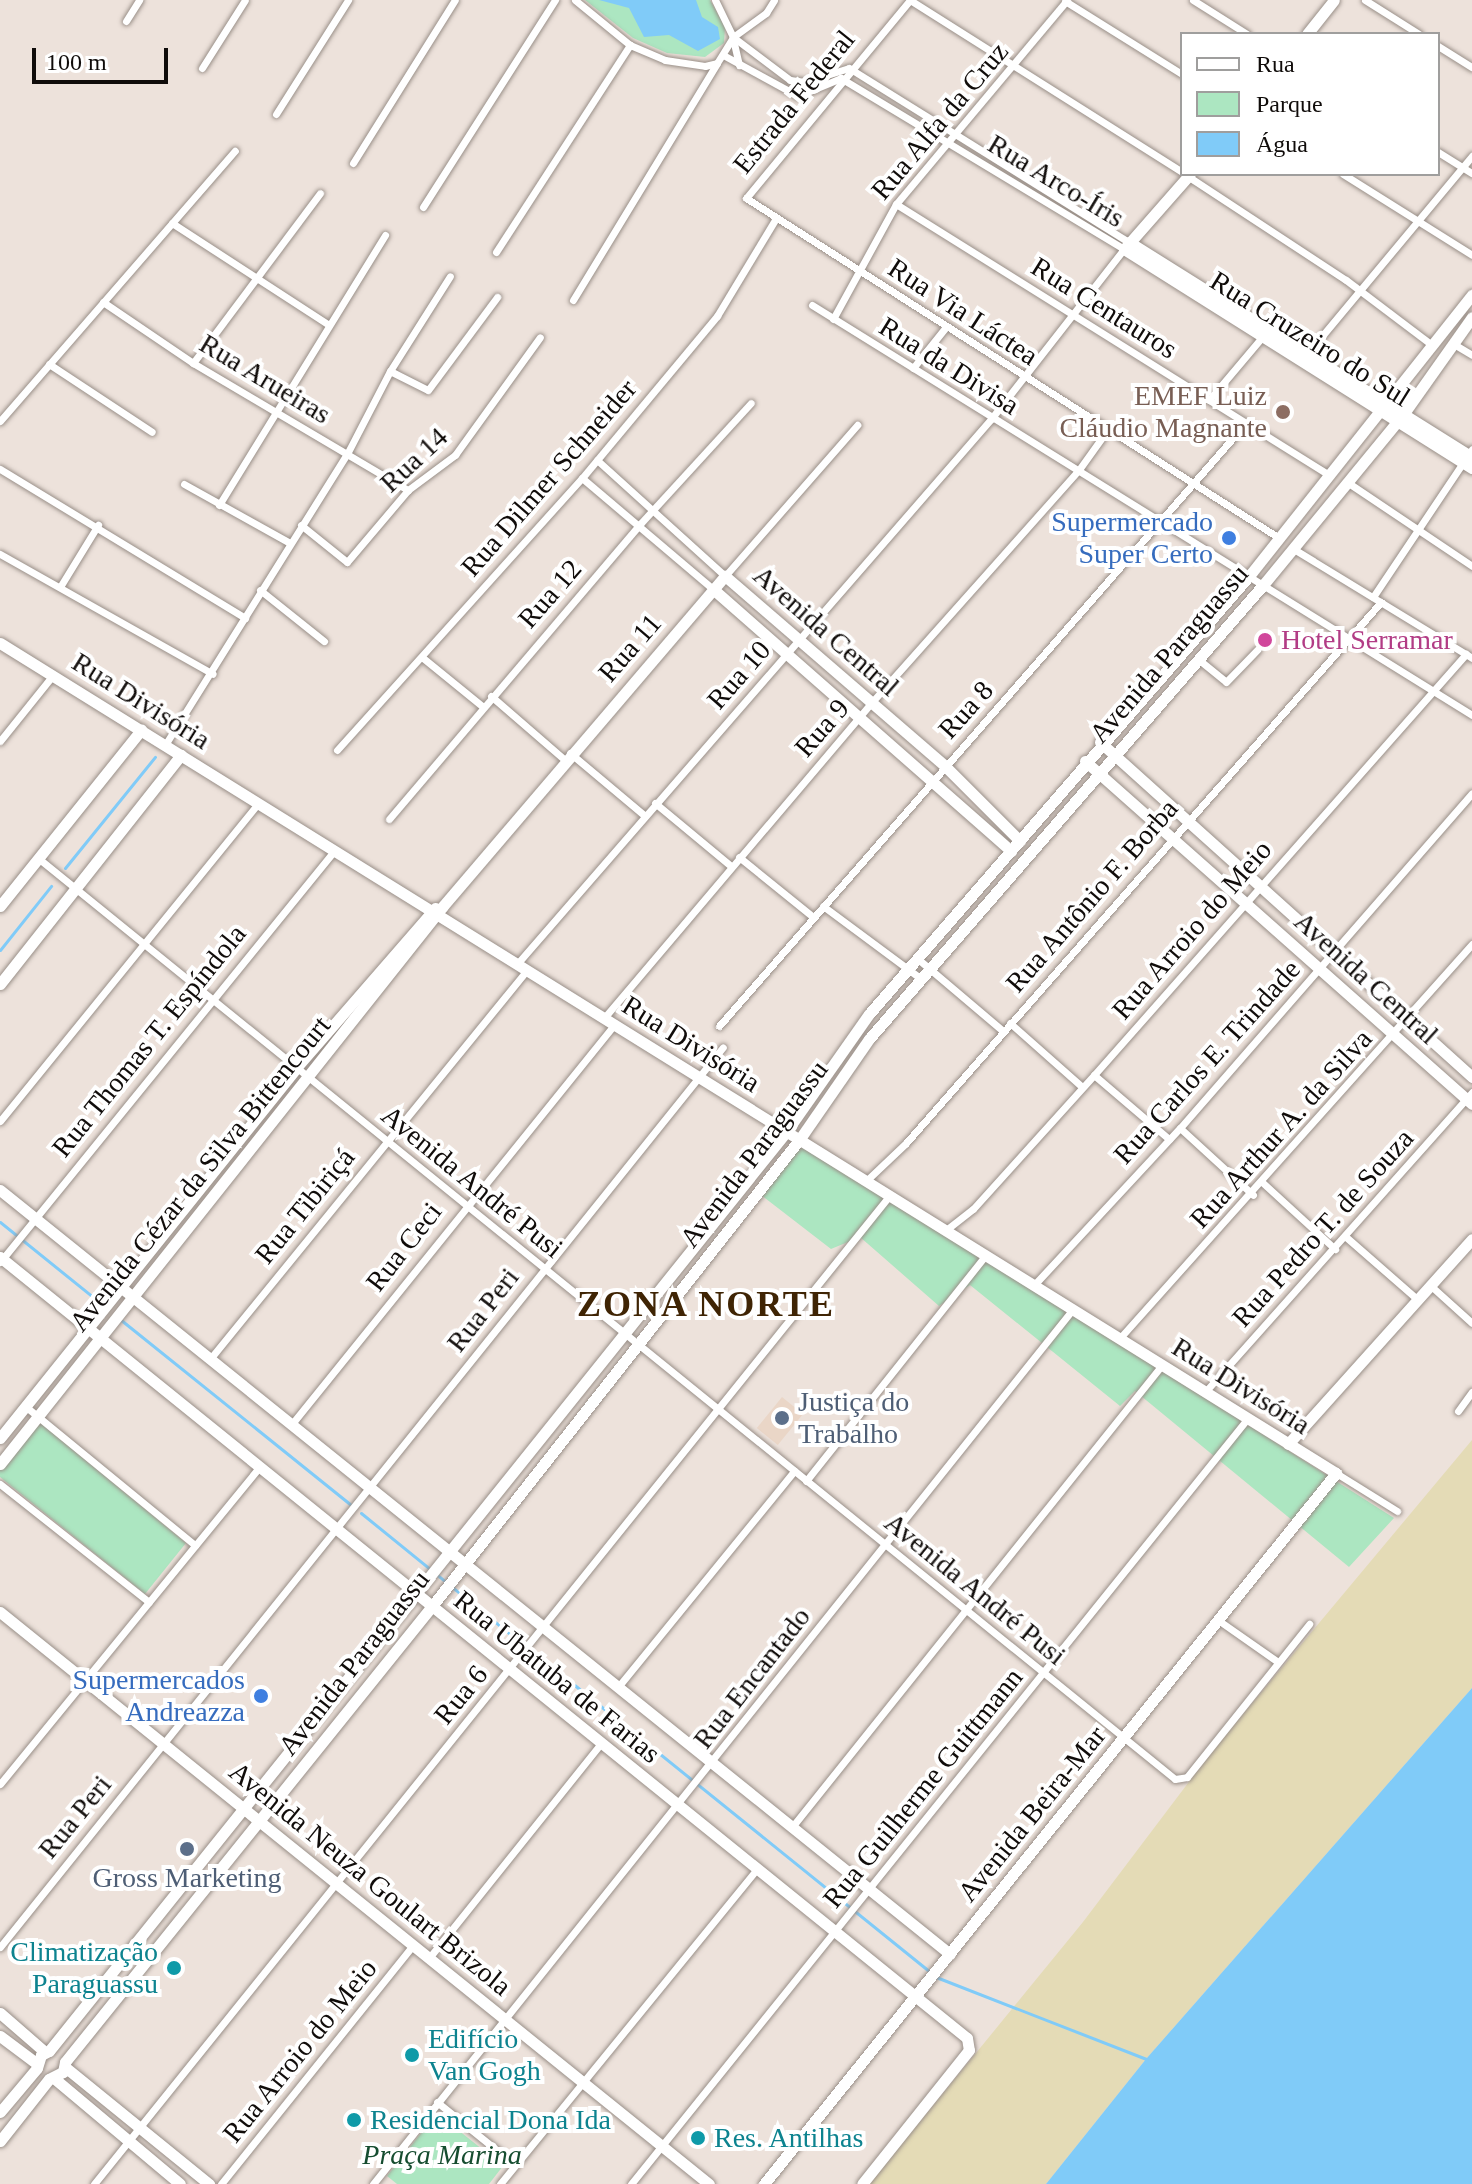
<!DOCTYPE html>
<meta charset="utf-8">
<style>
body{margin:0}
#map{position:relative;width:1472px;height:2184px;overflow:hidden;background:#ede2db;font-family:"Times New Roman",serif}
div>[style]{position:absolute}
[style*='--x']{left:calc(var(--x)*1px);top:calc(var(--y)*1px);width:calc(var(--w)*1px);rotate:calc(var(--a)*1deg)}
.commercial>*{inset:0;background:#ead6c7;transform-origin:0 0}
.green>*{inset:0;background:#ace6c1}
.sand>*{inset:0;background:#e4dbb6}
.water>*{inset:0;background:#80cbf8}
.stream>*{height:3px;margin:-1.5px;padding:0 1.5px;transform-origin:1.5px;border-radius:1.5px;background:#80cbf8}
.roads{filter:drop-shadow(0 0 2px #998f88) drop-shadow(0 0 2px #998f88)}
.street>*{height:7px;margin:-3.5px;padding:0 3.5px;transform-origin:3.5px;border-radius:3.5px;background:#fff}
.secondary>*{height:11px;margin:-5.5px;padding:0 5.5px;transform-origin:5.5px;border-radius:5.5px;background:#fff}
.dots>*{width:22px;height:22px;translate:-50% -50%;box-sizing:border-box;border:4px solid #fff;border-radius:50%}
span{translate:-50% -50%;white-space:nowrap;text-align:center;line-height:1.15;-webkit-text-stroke:8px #fff;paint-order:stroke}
.street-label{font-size:28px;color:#100c0a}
.education-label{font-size:28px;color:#785e54}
.right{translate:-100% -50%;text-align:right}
.shop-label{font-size:28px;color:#366cbe}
.hotel-label{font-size:28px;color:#b23c85}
.left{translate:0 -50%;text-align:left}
.service-label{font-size:28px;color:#4e5e75}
.culture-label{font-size:28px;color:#0d838f}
.park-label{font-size:28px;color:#164d30;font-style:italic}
.district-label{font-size:36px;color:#3f2404;font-weight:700;letter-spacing:2px}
.legend{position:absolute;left:1180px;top:32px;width:260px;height:144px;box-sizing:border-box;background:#fff;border:2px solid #9f9e9d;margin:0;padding:10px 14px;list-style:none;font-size:24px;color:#100c0a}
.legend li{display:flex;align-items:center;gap:16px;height:40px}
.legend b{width:40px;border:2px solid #9f9e9d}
.scale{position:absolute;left:32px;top:48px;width:136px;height:36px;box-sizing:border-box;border:4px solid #100c0a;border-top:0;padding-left:10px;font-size:24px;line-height:28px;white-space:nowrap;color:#100c0a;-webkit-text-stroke:6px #fff;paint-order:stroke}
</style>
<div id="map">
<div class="commercial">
<div style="left:782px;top:1397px;width:27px;height:40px;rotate:39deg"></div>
</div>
<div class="green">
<div style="clip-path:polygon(585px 0,710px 0,725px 27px,724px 43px,705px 57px,667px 53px,633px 38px)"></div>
<div style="clip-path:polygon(799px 1144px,1248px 1425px,1394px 1518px,1349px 1567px,1135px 1391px,1120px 1406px,970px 1285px,939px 1306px,860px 1237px,831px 1249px,761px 1195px)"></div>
<div style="clip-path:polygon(38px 1421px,186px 1543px,145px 1594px,0 1477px,0 1468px)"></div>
<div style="clip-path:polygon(437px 2113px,503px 2166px,489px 2184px,397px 2184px,387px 2176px)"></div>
</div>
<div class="sand">
<div style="clip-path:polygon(1472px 1440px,1472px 1688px,1146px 2059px,1046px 2184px,869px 2184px,1083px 1922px,1213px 1750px)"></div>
</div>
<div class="water">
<div style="clip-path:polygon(599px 0,696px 0,702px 17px,718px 27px,720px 39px,698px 51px,669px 35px,644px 37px,629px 8px)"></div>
<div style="clip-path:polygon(1472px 1688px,1472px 2184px,1046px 2184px,1146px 2059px)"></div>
</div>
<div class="stream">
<div style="--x:65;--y:868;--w:143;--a:-51"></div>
<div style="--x:0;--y:950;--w:82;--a:-51.4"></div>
<div style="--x:0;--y:1222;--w:132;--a:38.9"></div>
<div style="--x:121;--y:1320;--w:294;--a:38.8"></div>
<div style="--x:361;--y:1513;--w:205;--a:39.1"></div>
<div style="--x:541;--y:1658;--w:500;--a:38.9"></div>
<div style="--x:936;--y:1977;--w:225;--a:21.3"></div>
</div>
<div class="roads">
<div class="street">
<div style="--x:575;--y:0;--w:71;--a:39.3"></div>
<div style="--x:630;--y:45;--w:38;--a:23"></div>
<div style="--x:665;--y:60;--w:40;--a:8.5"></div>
<div style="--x:705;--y:66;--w:12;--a:-14"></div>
<div style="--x:717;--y:63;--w:31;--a:-58"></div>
<div style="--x:733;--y:37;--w:41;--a:-115.9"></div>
<div style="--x:910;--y:0;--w:257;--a:129.6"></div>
<div style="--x:746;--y:198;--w:632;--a:32.53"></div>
<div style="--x:910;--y:0;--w:322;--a:32.3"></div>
<div style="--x:1193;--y:0;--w:64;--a:32.2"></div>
<div style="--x:1365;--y:0;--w:64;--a:32.2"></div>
<div style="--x:1065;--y:1;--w:138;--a:32"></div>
<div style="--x:126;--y:21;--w:25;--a:-58"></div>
<div style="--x:733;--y:37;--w:71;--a:37"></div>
<div style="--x:790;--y:80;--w:15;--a:8"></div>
<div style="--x:805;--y:82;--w:46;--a:-17.7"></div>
<div style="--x:849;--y:68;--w:330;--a:31.9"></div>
<div style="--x:733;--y:37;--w:41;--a:-36"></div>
<div style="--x:766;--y:13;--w:15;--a:-58"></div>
<div style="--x:733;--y:39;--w:27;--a:77"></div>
<div style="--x:1438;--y:46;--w:40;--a:32"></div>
<div style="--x:202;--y:68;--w:80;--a:-57.7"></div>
<div style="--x:276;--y:114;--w:135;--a:-57.7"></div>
<div style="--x:1438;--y:152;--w:40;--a:32"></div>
<div style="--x:353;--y:163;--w:192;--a:-58"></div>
<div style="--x:1343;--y:174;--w:152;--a:32.1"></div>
<div style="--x:1186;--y:175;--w:191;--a:33.3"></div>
<div style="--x:1346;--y:280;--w:108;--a:37.1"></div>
<div style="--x:896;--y:204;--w:511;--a:32.04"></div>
<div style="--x:423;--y:207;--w:246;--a:-57.5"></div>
<div style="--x:172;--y:223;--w:187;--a:33"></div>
<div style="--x:496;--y:252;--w:247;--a:-57.1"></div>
<div style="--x:573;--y:300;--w:277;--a:-58.7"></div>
<div style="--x:103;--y:302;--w:109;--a:34.1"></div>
<div style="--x:193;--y:363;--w:250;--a:30.6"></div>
<div style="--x:812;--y:305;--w:777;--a:31.85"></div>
<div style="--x:833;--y:319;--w:131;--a:-61.3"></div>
<div style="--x:896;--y:204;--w:266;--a:-50"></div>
<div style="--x:1452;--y:343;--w:23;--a:31"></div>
<div style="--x:1307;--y:354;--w:258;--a:-50.2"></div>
<div style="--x:193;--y:363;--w:212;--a:-53.2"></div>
<div style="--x:49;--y:364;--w:123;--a:33.4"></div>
<div style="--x:913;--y:368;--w:51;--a:-51.3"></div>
<div style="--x:390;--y:371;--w:42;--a:26.6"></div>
<div style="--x:428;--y:390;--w:116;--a:-53.4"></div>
<div style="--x:1209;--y:400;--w:84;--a:-49.8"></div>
<div style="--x:0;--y:421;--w:358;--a:-49"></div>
<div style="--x:597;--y:460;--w:173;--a:42.2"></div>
<div style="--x:725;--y:576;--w:201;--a:-48.8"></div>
<div style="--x:0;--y:469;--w:287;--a:31.3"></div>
<div style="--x:582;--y:478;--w:172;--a:40.3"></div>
<div style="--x:1347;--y:482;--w:151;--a:33.9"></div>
<div style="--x:184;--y:484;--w:121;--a:29.1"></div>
<div style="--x:219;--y:505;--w:317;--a:-58.4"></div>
<div style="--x:301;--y:525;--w:59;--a:38.8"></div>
<div style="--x:347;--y:562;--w:94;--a:-49.7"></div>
<div style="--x:408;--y:490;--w:59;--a:-36.7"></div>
<div style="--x:455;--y:455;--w:145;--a:-54.2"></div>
<div style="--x:1292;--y:548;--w:211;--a:31.4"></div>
<div style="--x:0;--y:554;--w:244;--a:29.4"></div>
<div style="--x:60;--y:587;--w:73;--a:-58.5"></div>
<div style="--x:260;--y:590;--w:82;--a:38.6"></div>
<div style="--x:1373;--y:597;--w:178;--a:-56.2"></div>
<div style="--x:423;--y:658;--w:76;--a:39.1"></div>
<div style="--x:1198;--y:659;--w:36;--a:39"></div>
<div style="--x:1226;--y:682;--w:45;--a:-45.9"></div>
<div style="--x:491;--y:696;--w:98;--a:40.9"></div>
<div style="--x:0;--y:741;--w:85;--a:-51.2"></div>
<div style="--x:165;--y:745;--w:343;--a:-58"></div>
<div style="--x:347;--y:454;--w:93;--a:-62.6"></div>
<div style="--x:390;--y:371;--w:112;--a:-57.7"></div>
<div style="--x:337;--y:750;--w:366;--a:-48"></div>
<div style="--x:582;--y:478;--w:211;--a:-50.2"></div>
<div style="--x:717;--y:316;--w:112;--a:-58.9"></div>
<div style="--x:570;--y:753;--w:98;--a:40"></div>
<div style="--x:655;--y:803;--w:99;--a:39.7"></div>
<div style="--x:389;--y:819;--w:387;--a:-49.6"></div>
<div style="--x:640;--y:524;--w:164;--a:-47.5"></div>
<div style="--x:739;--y:857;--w:95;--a:39"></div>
<div style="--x:38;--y:858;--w:1463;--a:39.01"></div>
<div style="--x:1175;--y:1779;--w:12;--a:-9"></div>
<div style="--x:1187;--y:1777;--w:196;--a:-51.4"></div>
<div style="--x:823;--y:906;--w:121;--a:36.6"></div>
<div style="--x:918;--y:959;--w:111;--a:40.3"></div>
<div style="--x:517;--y:964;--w:722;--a:-48.99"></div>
<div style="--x:991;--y:419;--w:216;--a:-52"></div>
<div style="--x:1124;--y:249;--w:331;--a:-148.9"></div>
<div style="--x:841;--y:78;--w:47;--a:157.3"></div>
<div style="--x:798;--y:96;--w:85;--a:-151.3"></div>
<div style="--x:604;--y:1018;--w:414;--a:-49.7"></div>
<div style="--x:872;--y:702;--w:310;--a:-48.3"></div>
<div style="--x:1078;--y:471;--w:48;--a:-54.3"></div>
<div style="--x:1010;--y:1023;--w:96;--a:41.6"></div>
<div style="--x:719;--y:1026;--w:801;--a:-48.85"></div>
<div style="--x:1094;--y:1075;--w:99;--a:40.5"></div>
<div style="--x:0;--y:1121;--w:409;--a:-50.9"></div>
<div style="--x:1180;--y:1128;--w:99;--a:42.5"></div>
<div style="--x:866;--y:1181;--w:55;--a:-43.5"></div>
<div style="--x:906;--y:1143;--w:720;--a:-48.72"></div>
<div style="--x:1263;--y:1183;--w:98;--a:42.5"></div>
<div style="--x:946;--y:1230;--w:34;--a:-38"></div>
<div style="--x:973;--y:1209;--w:181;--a:-47.9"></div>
<div style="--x:1094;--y:1075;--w:562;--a:-48.54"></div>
<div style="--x:1346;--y:1237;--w:96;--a:41.2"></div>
<div style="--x:0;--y:1262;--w:530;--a:-50.9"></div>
<div style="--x:1034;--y:1285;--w:214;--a:-47.1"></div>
<div style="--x:1180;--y:1128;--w:444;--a:-48.9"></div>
<div style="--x:1431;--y:1286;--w:55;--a:42.1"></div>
<div style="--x:1119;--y:1339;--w:530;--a:-48.21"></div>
<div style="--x:210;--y:1359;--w:502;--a:-50.82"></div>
<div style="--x:1205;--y:1392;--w:402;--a:-48.3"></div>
<div style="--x:25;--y:1406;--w:220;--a:39.3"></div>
<div style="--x:1458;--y:1411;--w:24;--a:-54"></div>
<div style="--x:291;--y:1425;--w:514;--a:-51.08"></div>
<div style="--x:1336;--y:1473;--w:72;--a:31.9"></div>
<div style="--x:806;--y:1481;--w:289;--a:-51.5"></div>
<div style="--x:0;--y:1484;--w:190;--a:38.4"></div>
<div style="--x:1218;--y:1620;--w:73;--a:35"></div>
<div style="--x:618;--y:1687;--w:279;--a:-50.8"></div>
<div style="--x:0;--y:1784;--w:409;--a:-50.7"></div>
<div style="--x:792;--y:1827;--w:592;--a:-51.31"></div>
<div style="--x:0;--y:1947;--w:1154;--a:-51.22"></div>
<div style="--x:429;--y:1958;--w:275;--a:-51.3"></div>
<div style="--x:437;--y:2102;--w:100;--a:38.9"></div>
<div style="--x:94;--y:2184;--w:1270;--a:-51.17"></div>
<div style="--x:221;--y:2184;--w:307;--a:-51.2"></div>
<div style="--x:373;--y:2184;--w:1121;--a:-51.34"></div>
<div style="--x:500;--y:2184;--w:407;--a:-50.8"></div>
<div style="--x:631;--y:2184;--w:984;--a:-51.15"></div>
</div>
<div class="secondary">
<div style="--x:1307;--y:34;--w:43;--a:-51.5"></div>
<div style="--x:1190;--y:174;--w:100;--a:131.3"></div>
<div style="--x:1124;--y:249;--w:411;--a:32.2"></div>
<div style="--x:1129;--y:242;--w:405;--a:32.1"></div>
<div style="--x:713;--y:589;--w:397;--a:41.3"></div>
<div style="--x:0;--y:643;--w:1573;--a:31.85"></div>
<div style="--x:1336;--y:1473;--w:913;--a:128.82"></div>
<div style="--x:1100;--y:742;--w:501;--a:42"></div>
<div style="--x:1085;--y:761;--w:517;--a:41.55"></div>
<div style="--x:0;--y:906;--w:226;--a:-51.3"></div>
<div style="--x:0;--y:984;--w:292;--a:-51.7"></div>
<div style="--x:0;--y:1190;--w:1219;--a:38.81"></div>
<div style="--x:0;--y:1257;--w:1243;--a:38.93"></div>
<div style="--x:967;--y:2038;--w:12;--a:81"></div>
<div style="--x:969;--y:2050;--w:171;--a:128.6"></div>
<div style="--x:0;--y:1438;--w:474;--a:-51.3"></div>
<div style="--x:296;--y:1068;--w:212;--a:-49"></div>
<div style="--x:1288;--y:1444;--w:275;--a:-48.1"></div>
<div style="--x:0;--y:1464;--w:712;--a:-51.55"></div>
<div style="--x:443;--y:906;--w:434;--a:-49.5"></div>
<div style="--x:725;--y:576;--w:291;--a:40.8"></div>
<div style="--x:945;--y:766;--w:106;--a:45"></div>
<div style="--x:0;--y:1612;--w:911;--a:38.9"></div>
<div style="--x:0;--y:2013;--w:60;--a:40.9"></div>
<div style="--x:0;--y:2036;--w:45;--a:36.9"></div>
<div style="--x:65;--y:2067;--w:186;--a:39.1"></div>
<div style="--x:55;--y:2079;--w:163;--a:40"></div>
<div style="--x:0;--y:2112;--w:57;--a:-49.9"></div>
<div style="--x:37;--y:2068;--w:14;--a:-73"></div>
<div style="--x:41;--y:2055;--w:9;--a:-27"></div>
<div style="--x:49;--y:2051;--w:1178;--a:-51.27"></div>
<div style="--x:786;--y:1132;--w:144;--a:-54.9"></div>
<div style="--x:869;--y:1014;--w:580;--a:-49.06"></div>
<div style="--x:1249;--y:576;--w:359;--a:-51.6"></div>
<div style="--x:0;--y:2141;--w:79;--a:-51.7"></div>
<div style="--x:49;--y:2079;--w:16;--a:-27"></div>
<div style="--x:63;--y:2072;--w:10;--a:-79"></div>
<div style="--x:65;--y:2062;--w:585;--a:-51.17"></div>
<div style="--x:432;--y:1606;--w:593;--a:-51.78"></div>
<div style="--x:799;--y:1140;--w:123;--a:-55.3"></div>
<div style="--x:869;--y:1039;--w:601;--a:-49.05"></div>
<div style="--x:1263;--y:585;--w:219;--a:-50.6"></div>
<div style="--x:1402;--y:416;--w:121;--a:-54.7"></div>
</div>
</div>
<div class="dots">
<div style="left:1283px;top:412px;background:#8d6e63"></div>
<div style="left:1229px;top:538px;background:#3f7fe0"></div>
<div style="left:1265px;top:640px;background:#d1479c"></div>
<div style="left:782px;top:1418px;background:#5c6f8a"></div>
<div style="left:261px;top:1696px;background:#3f7fe0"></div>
<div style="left:187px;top:1849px;background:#5c6f8a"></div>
<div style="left:174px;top:1968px;background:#0f9aa8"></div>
<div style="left:412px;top:2055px;background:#0f9aa8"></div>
<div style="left:354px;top:2120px;background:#0f9aa8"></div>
<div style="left:698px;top:2138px;background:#0f9aa8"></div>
</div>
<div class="street-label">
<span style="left:794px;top:102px;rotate:-51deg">Estrada Federal</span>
<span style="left:940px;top:121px;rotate:-50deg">Rua Alfa da Cruz</span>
<span style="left:1056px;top:181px;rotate:31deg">Rua Arco-Íris</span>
<span style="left:1104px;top:308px;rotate:32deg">Rua Centauros</span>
<span style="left:963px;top:312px;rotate:33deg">Rua Via Láctea</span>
<span style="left:1310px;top:339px;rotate:32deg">Rua Cruzeiro do Sul</span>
<span style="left:949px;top:366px;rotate:32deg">Rua da Divisa</span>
<span style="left:265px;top:379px;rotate:31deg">Rua Arueiras</span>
<span style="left:414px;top:460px;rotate:-43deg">Rua 14</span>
<span style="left:549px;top:478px;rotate:-49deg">Rua Dilmer Schneider</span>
<span style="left:550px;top:594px;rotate:-49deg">Rua 12</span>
<span style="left:826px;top:631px;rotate:41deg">Avenida Central</span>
<span style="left:630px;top:648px;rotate:-49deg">Rua 11</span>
<span style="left:1169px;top:654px;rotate:-49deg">Avenida Paraguassu</span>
<span style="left:739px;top:675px;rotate:-49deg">Rua 10</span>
<span style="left:141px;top:701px;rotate:32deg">Rua Divisória</span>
<span style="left:966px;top:710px;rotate:-48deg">Rua 8</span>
<span style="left:822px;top:728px;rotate:-49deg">Rua 9</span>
<span style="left:1092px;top:896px;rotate:-49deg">Rua Antônio F. Borba</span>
<span style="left:1192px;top:930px;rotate:-49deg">Rua Arroio do Meio</span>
<span style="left:1366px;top:978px;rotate:42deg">Avenida Central</span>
<span style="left:149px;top:1041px;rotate:-51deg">Rua Thomas T. Espíndola</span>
<span style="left:691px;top:1044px;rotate:32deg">Rua Divisória</span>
<span style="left:1207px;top:1062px;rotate:-48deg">Rua Carlos E. Trindade</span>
<span style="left:1281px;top:1129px;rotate:-48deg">Rua Arthur A. da Silva</span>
<span style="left:754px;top:1154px;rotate:-53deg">Avenida Paraguassu</span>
<span style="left:200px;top:1174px;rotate:-51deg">Avenida Cézar da Silva Bittencourt</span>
<span style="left:472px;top:1182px;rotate:39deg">Avenida André Pusi</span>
<span style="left:305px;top:1206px;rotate:-51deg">Rua Tibiriçá</span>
<span style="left:1323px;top:1228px;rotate:-48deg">Rua Pedro T. de Souza</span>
<span style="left:404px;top:1247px;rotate:-52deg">Rua Ceci</span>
<span style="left:483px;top:1310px;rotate:-52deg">Rua Peri</span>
<span style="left:1241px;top:1386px;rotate:32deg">Rua Divisória</span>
<span style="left:975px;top:1589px;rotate:39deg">Avenida André Pusi</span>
<span style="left:354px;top:1663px;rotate:-52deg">Avenida Paraguassu</span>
<span style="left:557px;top:1677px;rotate:39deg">Rua Ubatuba de Farias</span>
<span style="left:752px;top:1678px;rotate:-52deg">Rua Encantado</span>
<span style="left:461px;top:1695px;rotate:-51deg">Rua 6</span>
<span style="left:923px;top:1788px;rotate:-51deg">Rua Guilherme Guittmann</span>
<span style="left:1032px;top:1814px;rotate:-51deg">Avenida Beira-Mar</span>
<span style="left:75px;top:1817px;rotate:-51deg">Rua Peri</span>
<span style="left:370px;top:1879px;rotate:39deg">Avenida Neuza Goulart Brizola</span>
<span style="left:300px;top:2051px;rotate:-51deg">Rua Arroio do Meio</span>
</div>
<div class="education-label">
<span class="right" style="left:1267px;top:412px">EMEF Luiz<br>Cláudio Magnante</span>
</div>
<div class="shop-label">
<span class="right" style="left:1213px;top:538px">Supermercado<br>Super Certo</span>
<span class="right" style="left:245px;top:1696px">Supermercados<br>Andreazza</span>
</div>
<div class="hotel-label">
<span class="left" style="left:1281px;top:640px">Hotel Serramar</span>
</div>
<div class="service-label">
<span class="left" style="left:798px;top:1418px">Justiça do<br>Trabalho</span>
<span style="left:187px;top:1878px">Gross Marketing</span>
</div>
<div class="culture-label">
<span class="right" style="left:158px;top:1968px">Climatização<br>Paraguassu</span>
<span class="left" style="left:428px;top:2055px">Edifício<br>Van Gogh</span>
<span class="left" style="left:370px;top:2120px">Residencial Dona Ida</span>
<span class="left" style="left:714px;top:2138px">Res. Antilhas</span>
</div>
<div class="park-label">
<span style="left:442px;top:2155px">Praça Marina</span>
</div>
<div class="district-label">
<span style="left:706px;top:1305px">ZONA NORTE</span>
</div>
<ul class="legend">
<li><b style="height:10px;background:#fff"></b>Rua</li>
<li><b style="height:22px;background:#ace6c1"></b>Parque</li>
<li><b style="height:22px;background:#80cbf8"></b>Água</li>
</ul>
<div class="scale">100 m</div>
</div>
